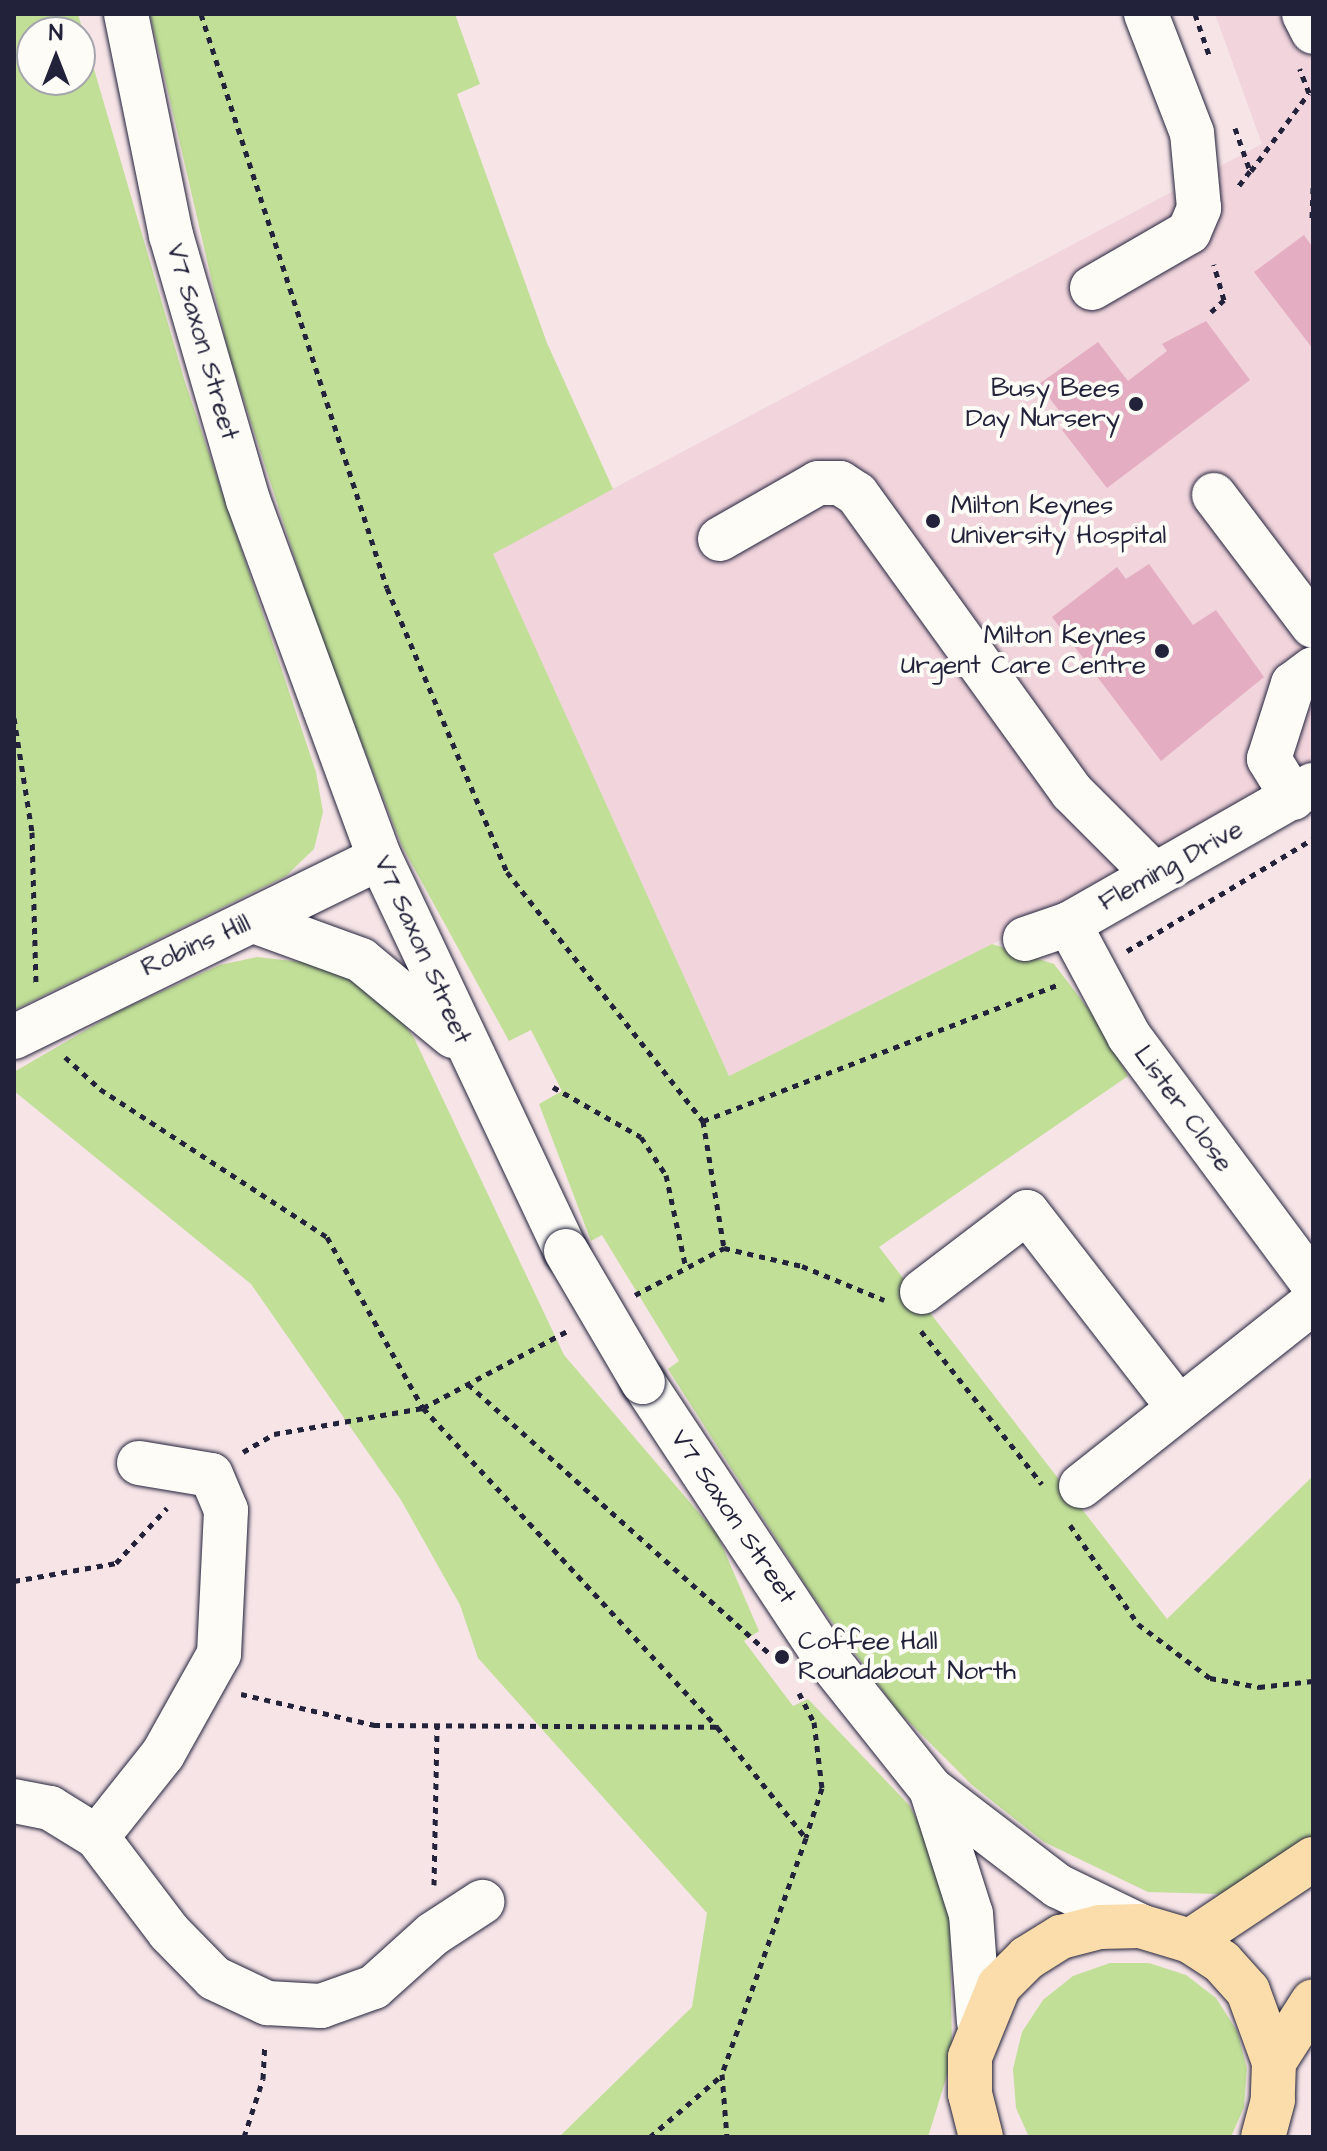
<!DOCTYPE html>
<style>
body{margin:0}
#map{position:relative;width:1327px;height:2151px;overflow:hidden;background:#f6e4e7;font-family:"Architects Daughter",sans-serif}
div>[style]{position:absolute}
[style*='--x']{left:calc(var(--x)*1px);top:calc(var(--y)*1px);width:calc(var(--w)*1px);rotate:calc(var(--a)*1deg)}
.built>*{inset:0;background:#f1d4dc}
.green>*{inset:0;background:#c1df97}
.building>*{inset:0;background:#e4adc2}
.path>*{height:5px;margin-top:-2.5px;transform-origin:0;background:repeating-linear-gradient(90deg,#22223b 0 6px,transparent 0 12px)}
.roads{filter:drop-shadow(0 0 2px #22223b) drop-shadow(0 0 2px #22223b)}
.minor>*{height:44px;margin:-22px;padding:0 22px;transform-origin:22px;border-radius:22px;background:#fdfcf7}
.highway>*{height:44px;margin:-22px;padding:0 22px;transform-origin:22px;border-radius:22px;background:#fbddab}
.bridges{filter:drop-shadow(0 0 2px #22223b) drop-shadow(0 0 2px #22223b)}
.minor-bridge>*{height:44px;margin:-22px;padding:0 22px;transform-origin:22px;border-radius:22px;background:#fdfcf7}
.dots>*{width:22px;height:22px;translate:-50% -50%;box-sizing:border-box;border:4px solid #fdfcf7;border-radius:50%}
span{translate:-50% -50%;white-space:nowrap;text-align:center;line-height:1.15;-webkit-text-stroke:8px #fdfcf7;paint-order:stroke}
.street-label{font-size:26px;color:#22223b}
.poi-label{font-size:26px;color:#22223b}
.right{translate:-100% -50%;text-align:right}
.left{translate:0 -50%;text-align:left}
.frame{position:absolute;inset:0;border:16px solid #22223b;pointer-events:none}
.north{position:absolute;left:16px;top:16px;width:80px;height:80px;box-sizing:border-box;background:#fdfcf7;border:2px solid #a5a5ac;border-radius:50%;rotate:0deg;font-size:22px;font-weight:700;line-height:32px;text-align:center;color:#22223b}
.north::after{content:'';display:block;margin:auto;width:28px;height:36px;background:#22223b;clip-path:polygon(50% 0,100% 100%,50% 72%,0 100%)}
</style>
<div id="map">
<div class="built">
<div style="clip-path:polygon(1215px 14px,1313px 14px,1313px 774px,1251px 814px,729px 1076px,492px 553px,1262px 144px)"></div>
</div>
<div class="green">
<div style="clip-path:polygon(evenodd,14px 14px,78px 14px,185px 382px,316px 772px,323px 812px,314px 849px,286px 876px,14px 1010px,14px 14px,80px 32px,80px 80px,32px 80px,32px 32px,80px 32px)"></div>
<div style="clip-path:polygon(150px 14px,455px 14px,480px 84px,457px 94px,547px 343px,613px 489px,493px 554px,729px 1076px,992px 944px,1054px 964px,1096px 1019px,1128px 1076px,879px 1247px,1167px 1619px,1313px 1476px,1313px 1843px,1267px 1874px,1219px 1894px,1148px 1892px,1044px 1842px,972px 1785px,898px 1711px,812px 1595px,668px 1369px,679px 1361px,602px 1235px,591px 1241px,539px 1104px,562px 1091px,531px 1030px,509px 1041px,402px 846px,319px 633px,228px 351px)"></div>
<div style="clip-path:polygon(257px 957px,319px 964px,361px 981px,391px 1006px,414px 1038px,564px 1355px,717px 1534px,759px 1631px,744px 1641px,793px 1706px,808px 1699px,909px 1805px,932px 1847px,950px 1919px,952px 2059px,928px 2137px,559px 2137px,692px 2007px,707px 1913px,478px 1658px,460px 1605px,401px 1500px,251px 1284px,14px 1091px,14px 1072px,117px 1012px,220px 965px)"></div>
<div style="clip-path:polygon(1110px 1963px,1149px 1963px,1186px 1975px,1216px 1998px,1237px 2031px,1247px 2068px,1244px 2107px,1231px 2137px,1029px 2137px,1016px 2108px,1013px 2069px,1022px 2032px,1043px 2000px,1073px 1976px)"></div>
</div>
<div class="building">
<div style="clip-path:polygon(1304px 235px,1313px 248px,1313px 349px,1254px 272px)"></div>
<div style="clip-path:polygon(1206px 321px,1250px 380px,1107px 488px,1062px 430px,1069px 424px,1039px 384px,1098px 342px,1128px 381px,1167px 351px,1162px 344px)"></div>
<div style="clip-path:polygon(1149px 564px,1193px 625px,1216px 610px,1264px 677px,1161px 761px,1052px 617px,1117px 567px,1126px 579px)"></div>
</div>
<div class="path">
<div style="--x:201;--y:14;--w:603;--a:72.05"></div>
<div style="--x:387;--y:588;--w:308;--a:67.1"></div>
<div style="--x:507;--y:872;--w:317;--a:51.8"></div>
<div style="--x:703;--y:1121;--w:129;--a:80.6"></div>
<div style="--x:724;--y:1248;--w:80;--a:13"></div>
<div style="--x:802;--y:1266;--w:89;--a:22.5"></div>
<div style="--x:1195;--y:14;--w:43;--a:71.1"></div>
<div style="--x:1235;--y:128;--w:46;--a:70.8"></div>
<div style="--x:1250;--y:171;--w:20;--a:127"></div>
<div style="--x:1251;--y:171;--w:97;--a:-53.4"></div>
<div style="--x:1309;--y:93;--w:26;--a:-111"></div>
<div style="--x:1312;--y:218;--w:33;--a:-88"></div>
<div style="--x:1211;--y:312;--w:18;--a:-43"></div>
<div style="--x:1224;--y:300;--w:37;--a:-106"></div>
<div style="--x:14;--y:718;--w:115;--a:81"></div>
<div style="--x:32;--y:832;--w:151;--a:88.5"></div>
<div style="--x:1127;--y:951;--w:217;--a:-31.1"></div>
<div style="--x:65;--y:1057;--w:47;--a:42.4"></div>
<div style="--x:100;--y:1089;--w:271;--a:33.1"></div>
<div style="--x:327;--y:1237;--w:196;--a:60.7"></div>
<div style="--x:423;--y:1408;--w:434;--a:47.3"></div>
<div style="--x:717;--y:1727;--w:142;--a:51.3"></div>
<div style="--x:806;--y:1838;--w:251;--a:109.6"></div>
<div style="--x:722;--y:2074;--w:63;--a:85.5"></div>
<div style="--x:553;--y:1087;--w:101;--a:29.6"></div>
<div style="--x:641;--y:1137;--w:45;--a:56.7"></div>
<div style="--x:666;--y:1175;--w:95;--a:77.9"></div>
<div style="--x:703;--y:1121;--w:379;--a:-21"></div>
<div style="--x:635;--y:1295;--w:101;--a:-27.8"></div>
<div style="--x:921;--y:1331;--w:195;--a:51.7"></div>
<div style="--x:468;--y:1384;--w:408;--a:41.8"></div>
<div style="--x:243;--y:1452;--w:36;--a:-30"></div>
<div style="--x:274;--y:1434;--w:151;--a:-9.9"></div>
<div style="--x:423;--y:1408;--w:163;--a:-28.1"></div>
<div style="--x:1070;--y:1525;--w:120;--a:55.5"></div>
<div style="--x:1138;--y:1624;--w:90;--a:36.9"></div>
<div style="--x:1210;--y:1678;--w:50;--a:10.4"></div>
<div style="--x:1259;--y:1687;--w:54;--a:-6.3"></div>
<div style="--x:14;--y:1581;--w:104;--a:-10"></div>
<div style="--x:116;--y:1563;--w:75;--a:-47.2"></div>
<div style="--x:799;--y:1693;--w:33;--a:63"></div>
<div style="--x:814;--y:1722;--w:66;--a:83.1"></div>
<div style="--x:822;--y:1788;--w:52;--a:108.1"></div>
<div style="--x:241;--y:1694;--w:137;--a:13.1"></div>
<div style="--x:374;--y:1725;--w:342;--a:0.3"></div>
<div style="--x:434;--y:1885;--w:160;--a:-88.9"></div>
<div style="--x:244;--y:2137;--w:61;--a:-71.9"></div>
<div style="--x:263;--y:2079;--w:35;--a:-87"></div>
<div style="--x:650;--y:2137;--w:95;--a:-40.7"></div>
</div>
<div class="roads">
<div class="minor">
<div style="--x:126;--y:14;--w:226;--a:78.5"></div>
<div style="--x:171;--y:235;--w:276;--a:73.8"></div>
<div style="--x:248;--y:500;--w:382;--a:69.8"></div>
<div style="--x:380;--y:858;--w:435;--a:64.7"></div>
<div style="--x:1304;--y:14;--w:20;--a:63"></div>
<div style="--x:1092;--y:288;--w:112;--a:-30"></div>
<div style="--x:1189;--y:232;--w:26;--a:-67"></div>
<div style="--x:1199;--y:208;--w:75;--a:-95.3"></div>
<div style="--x:1192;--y:133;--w:128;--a:-111.1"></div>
<div style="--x:1214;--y:495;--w:164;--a:52.9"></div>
<div style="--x:720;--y:539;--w:113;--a:-29.7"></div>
<div style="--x:818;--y:483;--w:22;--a:0"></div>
<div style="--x:840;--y:483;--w:20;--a:33"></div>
<div style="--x:857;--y:494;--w:367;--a:54.2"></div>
<div style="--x:1072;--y:792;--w:117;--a:45"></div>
<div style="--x:1293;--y:798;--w:46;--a:-121.6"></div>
<div style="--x:1269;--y:759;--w:79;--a:-72.3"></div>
<div style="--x:1293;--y:684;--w:25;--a:-37"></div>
<div style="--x:254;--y:921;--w:114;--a:20"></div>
<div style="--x:361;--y:960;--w:119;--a:39.6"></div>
<div style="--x:1069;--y:924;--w:127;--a:61.8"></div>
<div style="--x:1129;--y:1036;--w:309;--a:53.4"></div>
<div style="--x:1025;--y:939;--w:46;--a:-18.8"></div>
<div style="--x:1069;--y:924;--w:281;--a:-29.7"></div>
<div style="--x:14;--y:1037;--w:407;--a:-26.1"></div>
<div style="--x:922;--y:1292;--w:132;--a:-37.3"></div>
<div style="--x:1027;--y:1212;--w:248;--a:52.2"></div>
<div style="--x:643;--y:1382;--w:324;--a:56.5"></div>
<div style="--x:822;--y:1652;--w:175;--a:51.5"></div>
<div style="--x:931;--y:1789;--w:160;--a:37.4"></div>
<div style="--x:1058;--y:1886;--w:91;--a:26"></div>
<div style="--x:1081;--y:1486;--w:296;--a:-38.4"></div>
<div style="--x:931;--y:1789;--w:131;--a:72.3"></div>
<div style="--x:971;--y:1914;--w:108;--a:85.8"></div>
<div style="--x:14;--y:1801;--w:37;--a:11"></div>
<div style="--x:50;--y:1808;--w:55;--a:31.7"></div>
<div style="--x:97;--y:1837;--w:119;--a:52.8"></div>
<div style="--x:169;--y:1932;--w:64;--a:45.6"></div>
<div style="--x:214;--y:1978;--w:59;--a:25.3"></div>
<div style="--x:267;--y:2003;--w:54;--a:3.2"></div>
<div style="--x:321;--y:2006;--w:56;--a:-19.7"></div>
<div style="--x:374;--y:1987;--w:79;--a:-41.9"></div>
<div style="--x:433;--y:1934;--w:59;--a:-33.1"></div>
<div style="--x:97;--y:1837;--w:106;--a:-51.5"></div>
<div style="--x:163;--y:1754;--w:115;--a:-60.8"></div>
<div style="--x:219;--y:1654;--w:144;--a:-87.2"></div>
<div style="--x:226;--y:1510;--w:38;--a:-113"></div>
<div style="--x:211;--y:1475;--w:73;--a:-170.5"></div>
</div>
<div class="highway">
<div style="--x:1190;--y:1941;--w:148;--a:-33.7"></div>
<div style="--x:1274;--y:2062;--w:72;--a:-57.4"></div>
<div style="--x:981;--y:2137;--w:44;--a:-104.3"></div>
<div style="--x:970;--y:2094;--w:37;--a:-90"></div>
<div style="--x:970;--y:2057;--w:77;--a:-67.8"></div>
<div style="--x:999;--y:1986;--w:40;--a:-45"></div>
<div style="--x:1027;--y:1958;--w:40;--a:-32"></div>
<div style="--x:1061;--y:1937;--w:40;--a:-14.4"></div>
<div style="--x:1100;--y:1927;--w:40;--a:-1.4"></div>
<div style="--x:1140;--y:1926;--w:52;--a:16.7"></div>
<div style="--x:1190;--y:1941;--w:38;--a:33"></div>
<div style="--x:1222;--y:1962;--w:39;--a:48"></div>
<div style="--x:1248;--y:1991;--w:76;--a:69.9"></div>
<div style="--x:1274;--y:2062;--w:38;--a:92"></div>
<div style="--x:1273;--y:2100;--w:38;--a:105"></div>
</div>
</div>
<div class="bridges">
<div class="minor-bridge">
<div style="--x:566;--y:1251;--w:152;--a:59.6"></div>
</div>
</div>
<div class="dots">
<div style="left:1136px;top:404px;background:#22223b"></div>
<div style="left:933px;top:521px;background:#22223b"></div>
<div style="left:1162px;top:651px;background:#22223b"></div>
<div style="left:782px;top:1657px;background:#22223b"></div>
</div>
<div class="street-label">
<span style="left:202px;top:342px;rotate:74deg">V7 Saxon Street</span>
<span style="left:1171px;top:866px;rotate:-29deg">Fleming Drive</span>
<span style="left:196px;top:946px;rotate:-24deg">Robins Hill</span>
<span style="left:422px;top:950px;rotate:66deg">V7 Saxon Street</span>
<span style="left:1183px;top:1109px;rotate:54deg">Lister Close</span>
<span style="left:733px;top:1517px;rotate:56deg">V7 Saxon Street</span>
</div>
<div class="poi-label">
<span class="right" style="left:1120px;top:404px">Busy Bees<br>Day Nursery</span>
<span class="left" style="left:951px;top:521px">Milton Keynes<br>University Hospital</span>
<span class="right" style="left:1146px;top:651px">Milton Keynes<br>Urgent Care Centre</span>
<span class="left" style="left:798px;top:1657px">Coffee Hall<br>Roundabout North</span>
</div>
<div class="frame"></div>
<div class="north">N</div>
</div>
